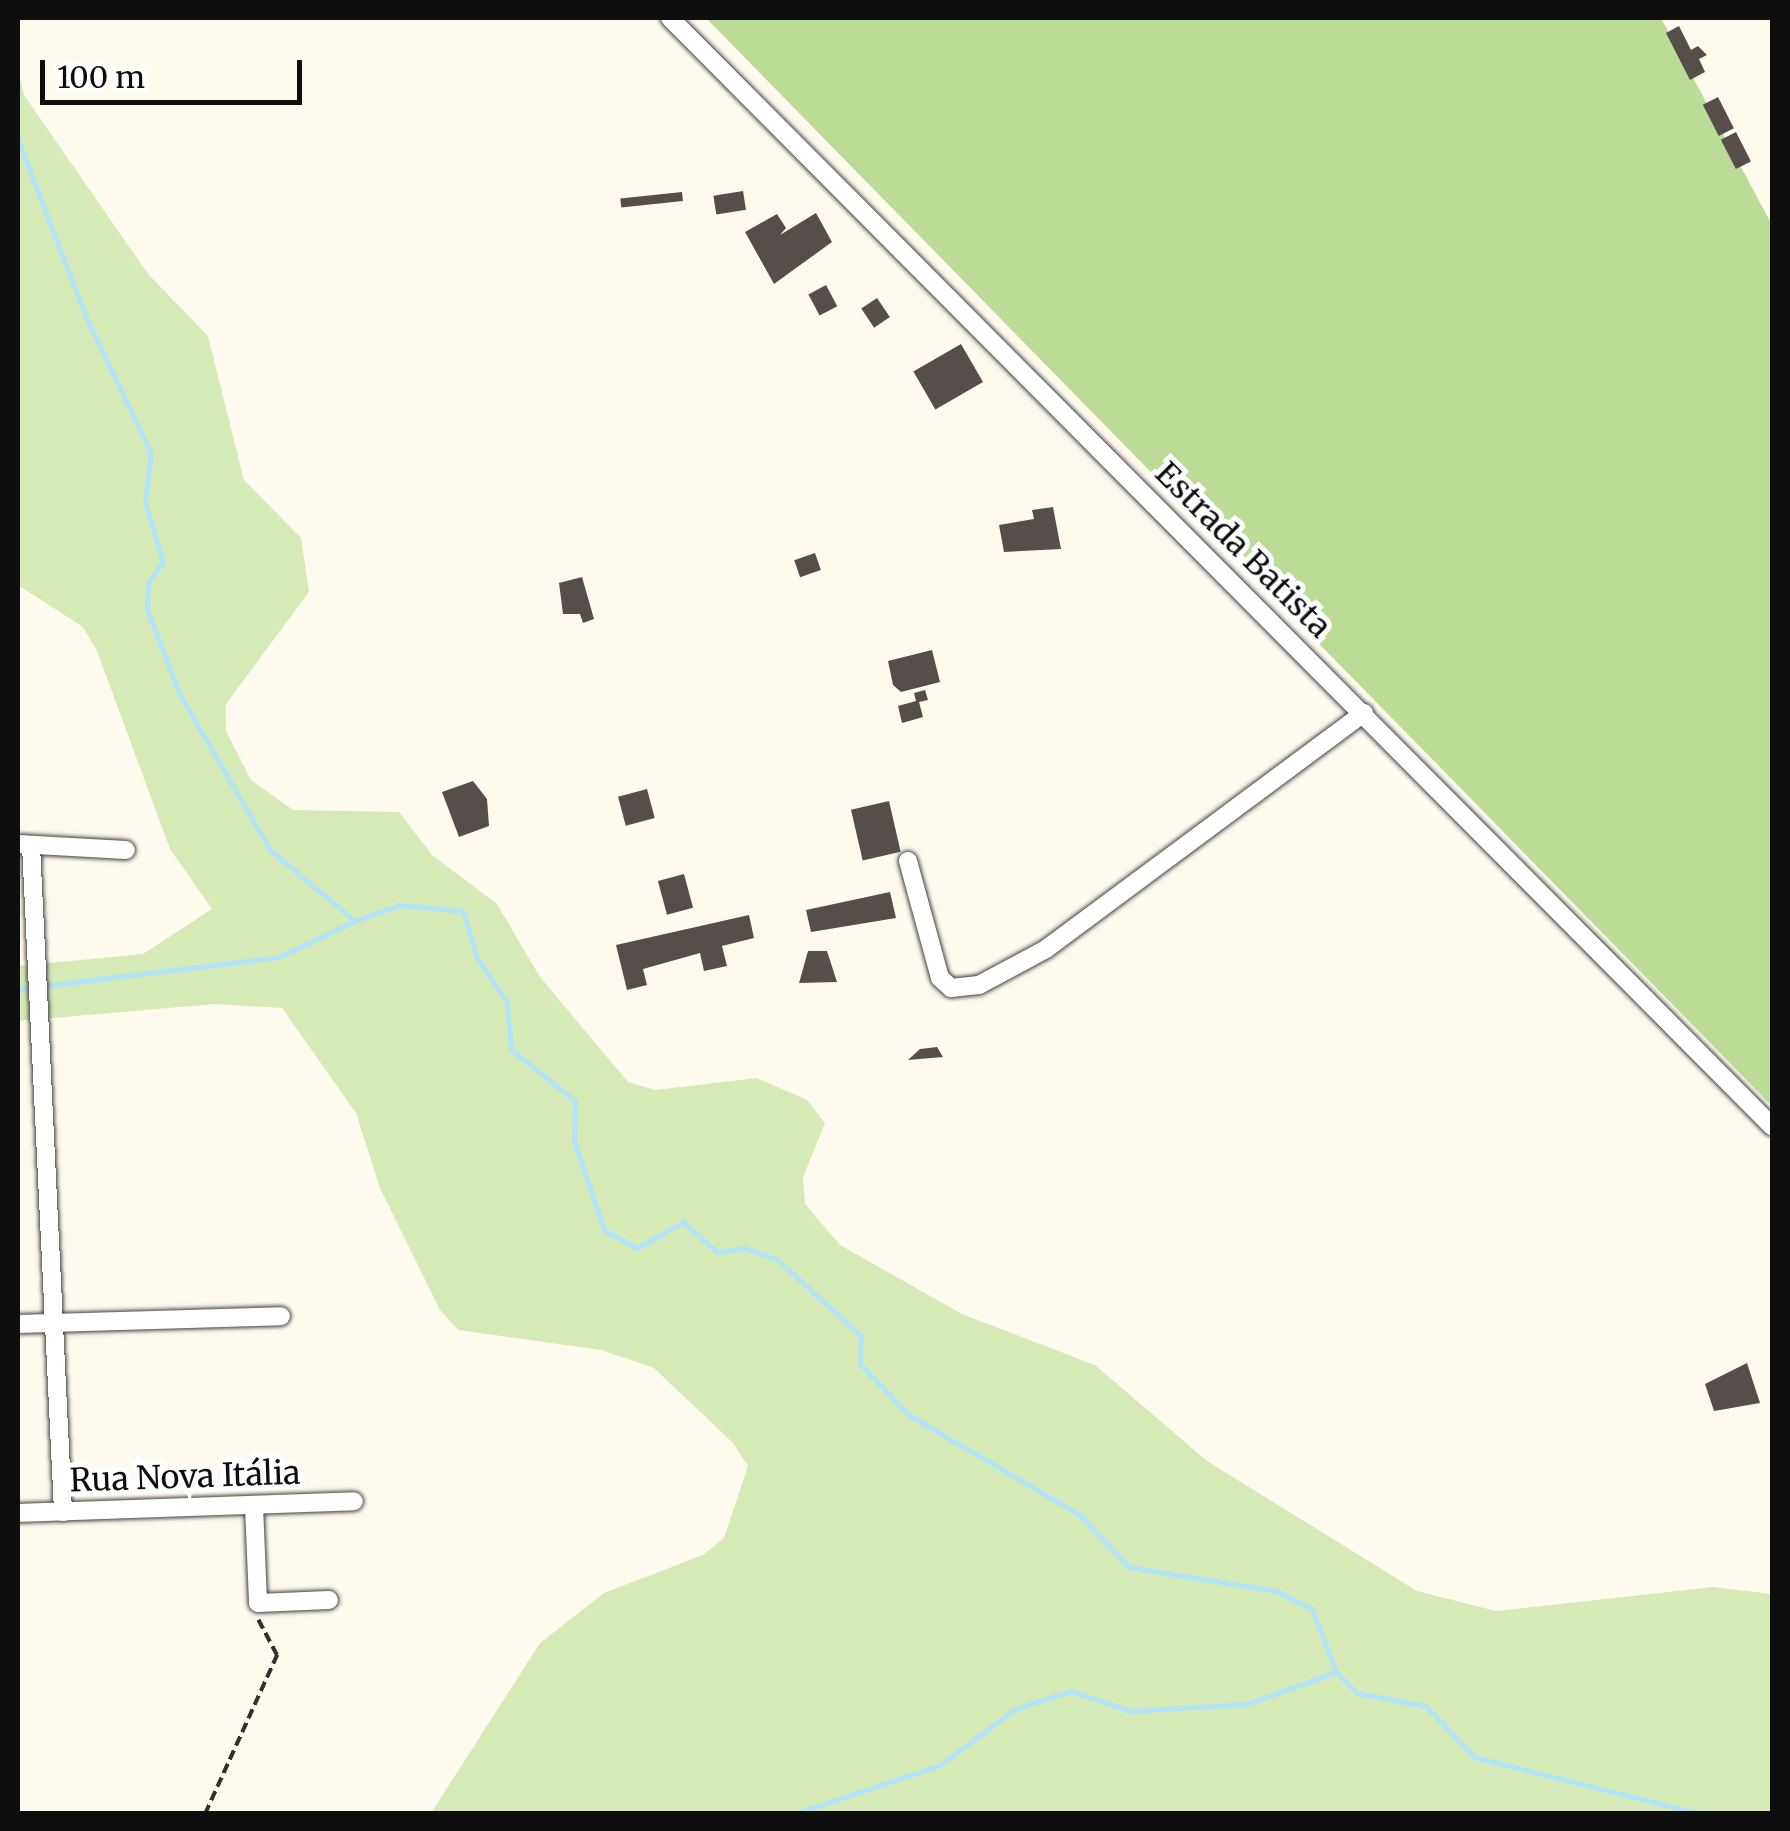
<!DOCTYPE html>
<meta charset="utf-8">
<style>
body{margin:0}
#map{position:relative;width:1790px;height:1831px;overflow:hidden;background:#fffaee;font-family:Merriweather,serif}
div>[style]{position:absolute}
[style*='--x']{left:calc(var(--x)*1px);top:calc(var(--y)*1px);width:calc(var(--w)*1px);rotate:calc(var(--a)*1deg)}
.green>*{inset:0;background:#d6eab7}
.forest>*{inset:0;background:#bbdb96}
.stream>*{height:5px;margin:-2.5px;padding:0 2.5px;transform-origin:2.5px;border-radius:2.5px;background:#b2e3f7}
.building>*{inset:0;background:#564e4a;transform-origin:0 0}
.path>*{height:4px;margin-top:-2px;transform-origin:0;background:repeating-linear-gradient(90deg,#303030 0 10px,transparent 0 15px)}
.roads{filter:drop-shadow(0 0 2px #414141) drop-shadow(0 0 2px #414141)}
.street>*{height:18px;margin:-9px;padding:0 9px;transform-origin:9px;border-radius:9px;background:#fff}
span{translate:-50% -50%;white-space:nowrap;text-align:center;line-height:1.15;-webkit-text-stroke:10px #fff;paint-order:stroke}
.street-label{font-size:32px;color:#0e0e0e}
.frame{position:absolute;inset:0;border:20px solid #0e0e0e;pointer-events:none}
.scale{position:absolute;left:40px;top:60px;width:262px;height:45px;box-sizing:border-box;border:5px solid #0e0e0e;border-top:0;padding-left:12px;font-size:30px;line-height:35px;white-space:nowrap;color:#0e0e0e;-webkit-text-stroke:8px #fff;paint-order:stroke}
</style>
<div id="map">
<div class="green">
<div style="clip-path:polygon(18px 70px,24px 95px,148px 274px,208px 336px,244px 480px,301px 538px,309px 592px,226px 704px,226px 731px,251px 780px,293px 810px,399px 812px,432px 855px,497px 904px,540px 977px,628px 1082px,655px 1090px,757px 1078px,807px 1100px,825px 1123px,803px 1177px,805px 1204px,840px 1245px,962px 1314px,1095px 1365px,1207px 1461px,1417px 1591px,1496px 1611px,1713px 1587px,1772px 1594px,1772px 1813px,431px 1813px,540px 1643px,604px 1593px,703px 1555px,724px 1538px,748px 1466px,733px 1443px,654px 1368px,601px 1350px,458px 1330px,440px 1310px,380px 1188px,356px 1113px,282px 1008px,215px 1004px,18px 1021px,18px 966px,143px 954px,212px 909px,170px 849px,97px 651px,83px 627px,18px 585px)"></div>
</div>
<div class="forest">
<div style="clip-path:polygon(706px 18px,1661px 18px,1772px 225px,1772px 1106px)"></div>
</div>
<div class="stream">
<div style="--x:18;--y:140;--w:190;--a:69"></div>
<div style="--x:86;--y:317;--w:151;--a:64.5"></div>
<div style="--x:151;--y:453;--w:49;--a:97"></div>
<div style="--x:145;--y:502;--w:63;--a:73.3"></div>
<div style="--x:163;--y:562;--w:26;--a:126"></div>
<div style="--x:148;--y:583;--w:26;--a:92"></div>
<div style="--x:147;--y:609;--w:90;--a:69.1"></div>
<div style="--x:179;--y:693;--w:181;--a:59.9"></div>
<div style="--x:270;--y:850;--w:111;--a:39.9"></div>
<div style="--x:355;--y:921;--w:47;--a:-20"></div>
<div style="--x:399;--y:905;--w:64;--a:5.4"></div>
<div style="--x:463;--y:911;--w:49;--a:73.4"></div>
<div style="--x:477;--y:958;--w:53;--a:55.7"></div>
<div style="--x:507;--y:1002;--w:47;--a:85.1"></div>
<div style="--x:511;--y:1049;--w:82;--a:39.1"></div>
<div style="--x:575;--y:1101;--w:40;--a:91.4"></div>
<div style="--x:574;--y:1141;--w:94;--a:71.4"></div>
<div style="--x:604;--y:1230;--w:38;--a:29"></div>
<div style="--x:637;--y:1248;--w:53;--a:-29.5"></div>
<div style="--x:683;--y:1222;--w:45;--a:41.4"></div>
<div style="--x:717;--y:1252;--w:28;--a:-8"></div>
<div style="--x:745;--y:1248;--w:35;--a:20"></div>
<div style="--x:778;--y:1260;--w:113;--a:42.5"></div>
<div style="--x:861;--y:1336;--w:28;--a:92"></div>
<div style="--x:860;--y:1364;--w:71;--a:46.1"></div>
<div style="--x:909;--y:1415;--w:198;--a:30.3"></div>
<div style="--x:1080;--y:1515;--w:71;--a:46.7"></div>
<div style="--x:1129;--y:1567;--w:149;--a:9.3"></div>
<div style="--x:1276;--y:1591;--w:40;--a:26.6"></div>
<div style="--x:1312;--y:1609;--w:67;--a:69.1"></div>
<div style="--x:1336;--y:1672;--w:30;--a:45"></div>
<div style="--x:1357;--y:1693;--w:70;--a:10.7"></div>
<div style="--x:1426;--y:1706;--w:70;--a:46.7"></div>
<div style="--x:1474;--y:1757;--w:234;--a:14.1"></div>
<div style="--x:18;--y:989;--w:263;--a:-7"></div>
<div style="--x:279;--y:957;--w:83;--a:-25.6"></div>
<div style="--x:793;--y:1814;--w:155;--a:-18.4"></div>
<div style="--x:940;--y:1765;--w:94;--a:-36.7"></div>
<div style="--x:1015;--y:1709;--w:59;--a:-17.8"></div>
<div style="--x:1071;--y:1691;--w:62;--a:18.7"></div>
<div style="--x:1130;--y:1711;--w:117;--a:-3.4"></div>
<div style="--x:1247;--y:1704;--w:95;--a:-19.8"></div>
</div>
<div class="building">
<div style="clip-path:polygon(1679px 26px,1691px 50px,1698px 46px,1707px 55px,1699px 59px,1705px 72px,1690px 80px,1666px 33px)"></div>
<div style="left:1718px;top:97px;width:35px;height:17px;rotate:63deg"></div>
<div style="left:1736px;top:132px;width:33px;height:17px;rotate:63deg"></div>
<div style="left:743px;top:191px;width:19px;height:30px;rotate:81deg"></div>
<div style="left:682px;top:192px;width:9px;height:62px;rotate:84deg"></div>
<div style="clip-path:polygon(816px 213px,832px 242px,774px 284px,745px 232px,777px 214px,786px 228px,780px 235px)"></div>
<div style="left:826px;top:285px;width:24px;height:20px;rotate:62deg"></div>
<div style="left:877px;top:298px;width:23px;height:19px;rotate:56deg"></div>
<div style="left:961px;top:344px;width:44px;height:55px;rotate:60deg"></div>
<div style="clip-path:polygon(1053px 507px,1061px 549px,1004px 552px,999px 525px,1034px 519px,1032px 510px)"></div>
<div style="left:815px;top:553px;width:18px;height:22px;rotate:71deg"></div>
<div style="clip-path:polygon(582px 577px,594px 619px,583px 623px,580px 614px,563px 614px,559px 583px)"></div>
<div style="clip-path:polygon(932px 650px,940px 682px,901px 692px,893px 685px,888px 661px)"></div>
<div style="clip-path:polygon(925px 690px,928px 700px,919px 702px,923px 717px,902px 723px,898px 706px,916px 701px,914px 693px)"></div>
<div style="clip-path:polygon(473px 781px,487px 799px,489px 826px,459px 837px,442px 792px)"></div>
<div style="left:647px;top:789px;width:30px;height:30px;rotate:75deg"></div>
<div style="left:889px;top:801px;width:52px;height:39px;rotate:77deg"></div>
<div style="left:684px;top:874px;width:35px;height:27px;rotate:75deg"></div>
<div style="clip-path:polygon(890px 892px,896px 918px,811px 932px,806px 910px)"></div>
<div style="clip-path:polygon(749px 915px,754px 938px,722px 946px,727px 966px,704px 971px,700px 953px,643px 969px,647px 985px,627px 990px,616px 945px)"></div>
<div style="clip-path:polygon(808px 951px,827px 951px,837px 982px,799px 983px)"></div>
<div style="clip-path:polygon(920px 1049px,937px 1047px,943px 1057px,908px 1060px)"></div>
<div style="clip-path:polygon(1747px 1363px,1760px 1403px,1714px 1411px,1705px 1384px)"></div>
</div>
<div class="path">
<div style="--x:205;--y:1814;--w:175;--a:-65.6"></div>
<div style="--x:277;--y:1655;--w:41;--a:-117.8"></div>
</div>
<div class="roads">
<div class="street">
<div style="--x:670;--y:18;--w:1563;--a:45.16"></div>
<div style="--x:18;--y:844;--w:108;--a:3.2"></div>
<div style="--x:31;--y:845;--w:668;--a:87.25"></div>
<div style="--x:908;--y:861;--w:121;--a:74.7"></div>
<div style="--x:940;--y:978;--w:15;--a:42"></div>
<div style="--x:951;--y:988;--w:28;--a:-6"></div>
<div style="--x:979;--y:985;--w:76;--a:-28.2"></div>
<div style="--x:1046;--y:949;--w:396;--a:-36.6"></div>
<div style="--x:18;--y:1324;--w:263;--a:-1.7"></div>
<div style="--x:254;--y:1506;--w:97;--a:87.6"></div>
<div style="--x:258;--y:1603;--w:71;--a:-2.4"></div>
<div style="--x:18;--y:1513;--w:336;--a:-2"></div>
</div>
</div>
<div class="street-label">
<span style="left:1243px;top:550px;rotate:45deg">Estrada Batista</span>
<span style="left:185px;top:1477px;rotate:-2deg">Rua Nova Itália</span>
</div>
<div class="frame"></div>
<div class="scale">100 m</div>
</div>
